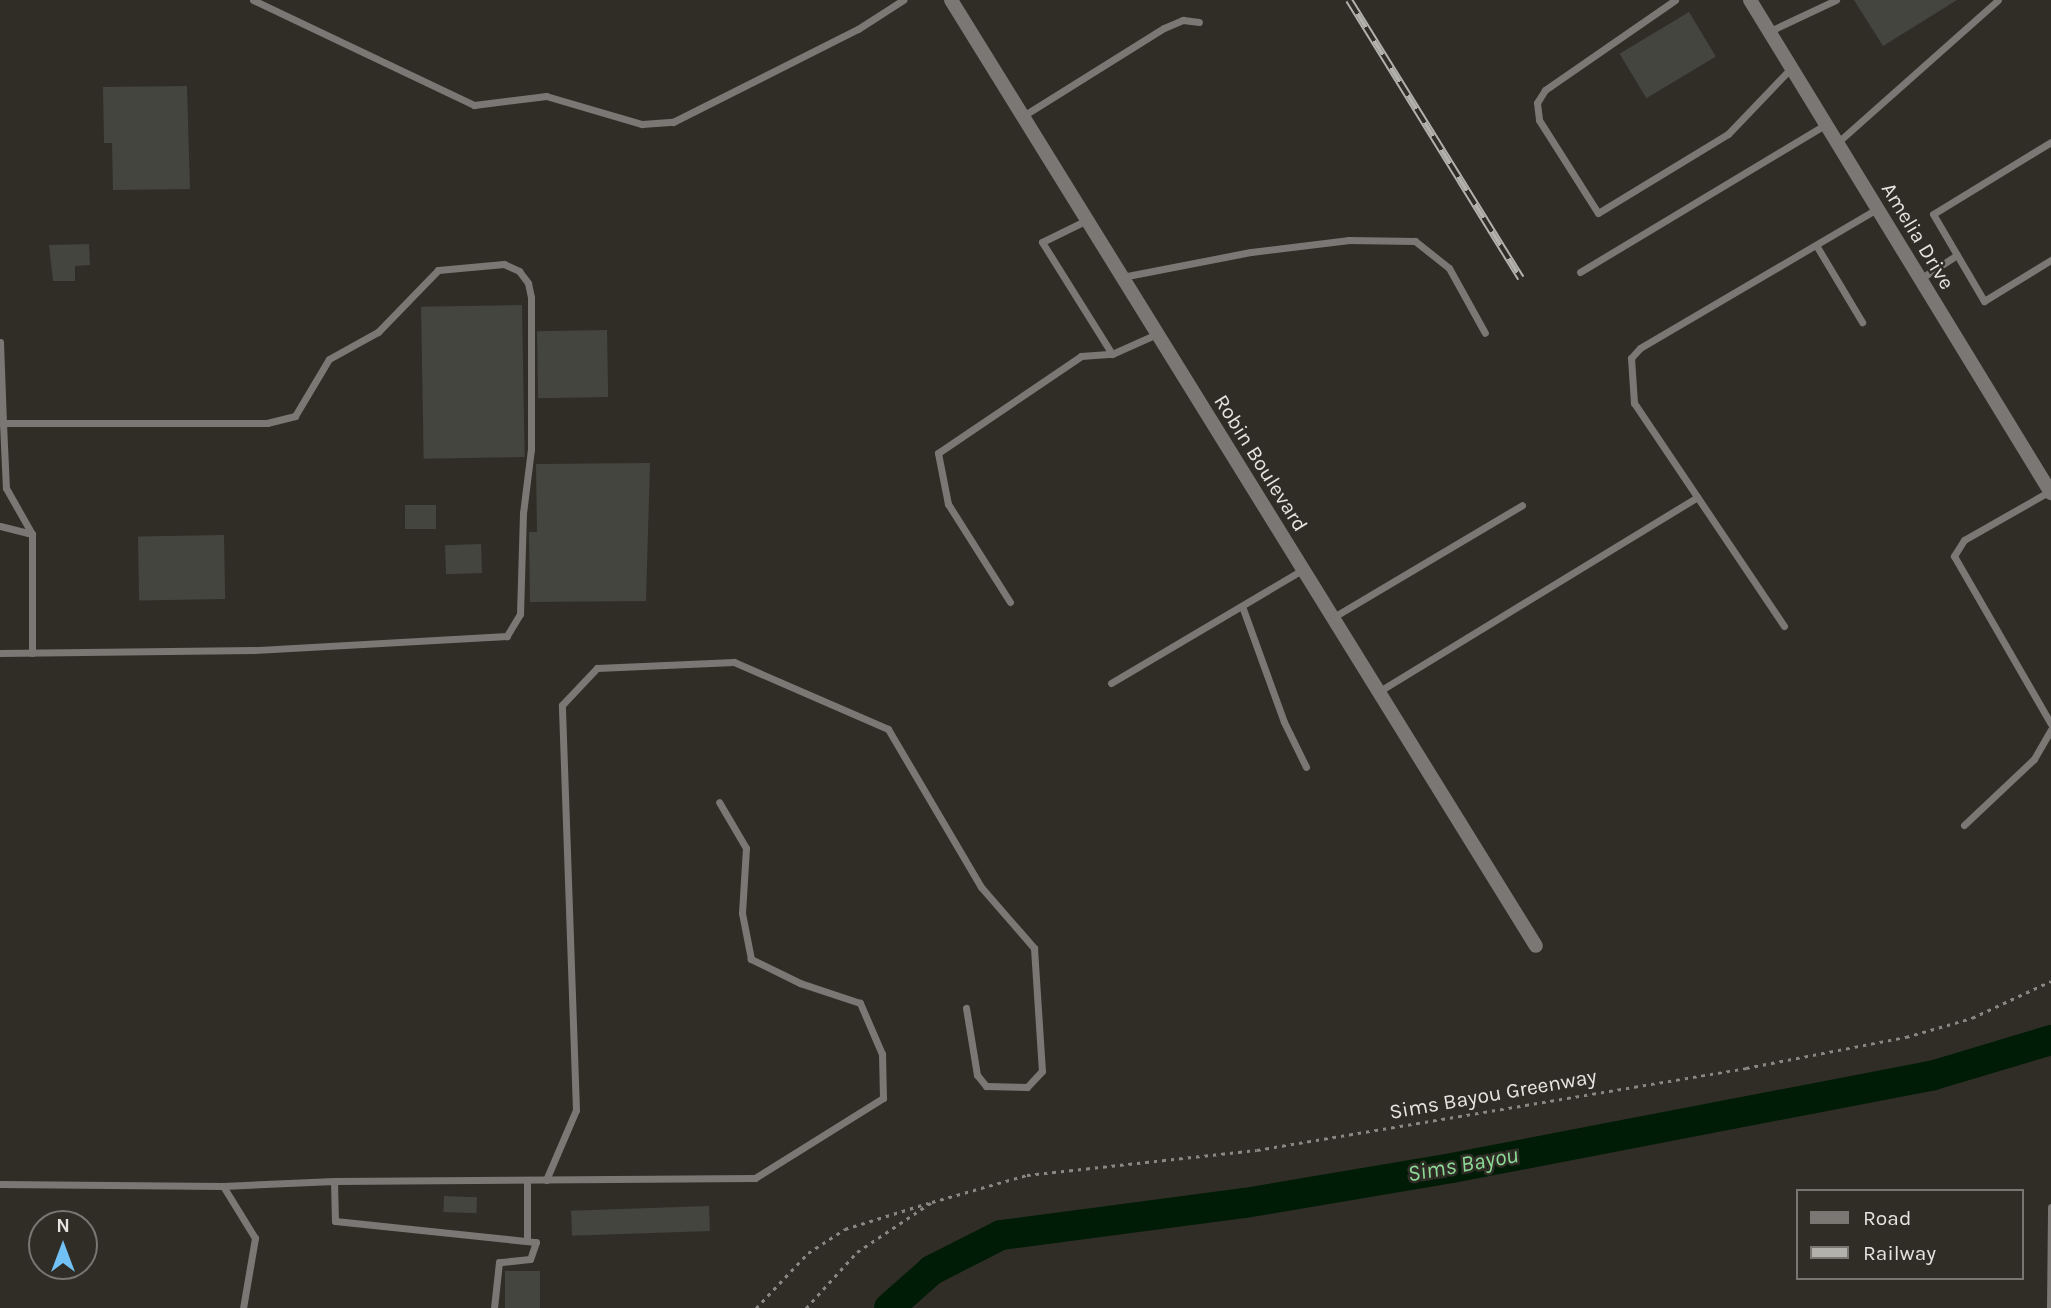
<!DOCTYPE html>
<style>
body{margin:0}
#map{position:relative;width:2051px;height:1308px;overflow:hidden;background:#302d27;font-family:Karla,sans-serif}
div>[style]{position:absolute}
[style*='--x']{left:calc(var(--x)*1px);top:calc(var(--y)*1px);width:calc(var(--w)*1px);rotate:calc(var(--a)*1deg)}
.river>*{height:30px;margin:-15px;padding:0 15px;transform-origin:15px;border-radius:15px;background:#011c06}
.building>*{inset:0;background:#44453e;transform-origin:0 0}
.path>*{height:2.5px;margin-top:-1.25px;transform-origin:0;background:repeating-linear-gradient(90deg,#8a8782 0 3.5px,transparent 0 8.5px)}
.lane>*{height:7px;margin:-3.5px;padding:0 3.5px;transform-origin:3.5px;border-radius:3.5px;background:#7a7775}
.street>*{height:14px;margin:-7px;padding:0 7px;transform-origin:7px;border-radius:7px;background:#7a7775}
.rail>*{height:8px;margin-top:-4px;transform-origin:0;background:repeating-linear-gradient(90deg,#302d27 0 16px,#b3b1ac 0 32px);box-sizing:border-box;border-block:2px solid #b3b1ac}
span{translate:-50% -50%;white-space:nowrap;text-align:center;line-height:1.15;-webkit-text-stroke:5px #302d27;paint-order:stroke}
.street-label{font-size:21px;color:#e6e4e0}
.water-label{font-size:23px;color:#8cda95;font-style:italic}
.legend{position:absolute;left:1796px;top:1189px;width:228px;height:91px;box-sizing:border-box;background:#302d27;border:2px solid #797671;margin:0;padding:9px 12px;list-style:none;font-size:21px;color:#e6e4e0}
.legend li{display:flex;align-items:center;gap:14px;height:35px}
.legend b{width:35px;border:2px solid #797671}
.north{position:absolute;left:28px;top:1210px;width:70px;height:70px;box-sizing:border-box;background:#302d27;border:2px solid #797671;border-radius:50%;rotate:0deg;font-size:19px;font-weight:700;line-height:28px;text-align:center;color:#e6e4e0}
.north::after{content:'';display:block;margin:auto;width:24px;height:32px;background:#71c1f5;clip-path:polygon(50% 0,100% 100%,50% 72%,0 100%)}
</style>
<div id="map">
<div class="river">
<div style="--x:889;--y:1308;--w:57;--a:-41.5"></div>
<div style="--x:932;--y:1270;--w:77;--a:-26.9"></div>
<div style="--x:1001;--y:1235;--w:246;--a:-7.5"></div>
<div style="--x:1245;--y:1203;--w:210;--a:-9.6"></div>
<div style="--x:1452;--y:1168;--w:488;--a:-10.9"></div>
<div style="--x:1931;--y:1076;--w:125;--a:-16.7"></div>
</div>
<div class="building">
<div style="clip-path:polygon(1854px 0,1957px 0,1883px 46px)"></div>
<div style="left:1689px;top:12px;width:52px;height:81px;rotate:59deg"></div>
<div style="clip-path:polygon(187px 86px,190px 189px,113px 190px,112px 143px,104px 143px,103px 87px)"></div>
<div style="clip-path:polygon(89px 244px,90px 265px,75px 266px,75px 281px,53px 281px,49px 245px)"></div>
<div style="left:522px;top:305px;width:152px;height:101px;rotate:89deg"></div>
<div style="left:607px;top:330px;width:67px;height:70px;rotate:89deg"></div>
<div style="clip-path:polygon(650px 463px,646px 601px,530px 602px,529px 532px,537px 532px,536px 464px)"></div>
<div style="left:436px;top:505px;width:24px;height:31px;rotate:90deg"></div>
<div style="left:224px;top:535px;width:64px;height:86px;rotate:89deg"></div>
<div style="left:481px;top:544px;width:29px;height:36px;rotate:88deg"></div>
<div style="left:444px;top:1196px;width:33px;height:16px;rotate:2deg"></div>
<div style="left:709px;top:1206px;width:25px;height:138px;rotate:88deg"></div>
<div style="left:505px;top:1271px;width:35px;height:37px"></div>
</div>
<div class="path">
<div style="--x:756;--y:1308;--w:76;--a:-46.6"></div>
<div style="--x:808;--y:1253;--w:44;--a:-33"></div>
<div style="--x:845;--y:1229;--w:87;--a:-17.4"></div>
<div style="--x:806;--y:1308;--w:76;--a:-47.7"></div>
<div style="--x:857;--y:1252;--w:90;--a:-33.7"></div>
<div style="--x:932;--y:1202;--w:99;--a:-15.9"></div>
<div style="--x:1027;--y:1175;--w:231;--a:-6.2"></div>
<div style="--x:1257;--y:1150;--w:496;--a:-9.5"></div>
<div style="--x:1746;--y:1068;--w:163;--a:-11"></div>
<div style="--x:1906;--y:1037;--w:69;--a:-16.1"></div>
<div style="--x:1972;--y:1018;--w:87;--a:-25.1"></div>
</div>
<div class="lane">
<div style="--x:253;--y:0;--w:245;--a:25.4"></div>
<div style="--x:474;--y:105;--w:73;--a:-7.1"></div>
<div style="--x:546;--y:96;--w:100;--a:16.3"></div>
<div style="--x:642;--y:124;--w:31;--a:-4"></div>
<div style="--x:673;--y:122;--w:207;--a:-26.7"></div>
<div style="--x:858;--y:29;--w:54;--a:-32.8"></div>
<div style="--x:1675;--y:0;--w:158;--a:145.3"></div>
<div style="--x:1545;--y:90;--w:15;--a:122"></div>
<div style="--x:1537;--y:103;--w:17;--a:83"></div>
<div style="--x:1539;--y:120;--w:110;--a:57.6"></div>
<div style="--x:1598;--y:213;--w:152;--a:-31.3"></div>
<div style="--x:1728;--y:134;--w:91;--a:-46.3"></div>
<div style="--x:1770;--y:31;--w:73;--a:-25.2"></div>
<div style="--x:1023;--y:116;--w:166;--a:-32"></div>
<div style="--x:1164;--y:28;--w:21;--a:-23"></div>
<div style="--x:1183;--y:20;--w:16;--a:7"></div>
<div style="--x:2051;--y:142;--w:138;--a:148.6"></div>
<div style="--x:1933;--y:214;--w:101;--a:59.6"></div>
<div style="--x:1984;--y:301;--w:79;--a:-31.5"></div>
<div style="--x:1837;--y:143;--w:215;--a:-41.6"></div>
<div style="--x:1087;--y:220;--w:50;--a:153.9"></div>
<div style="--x:1042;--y:242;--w:132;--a:58"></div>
<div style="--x:1112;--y:354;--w:49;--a:-24"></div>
<div style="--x:1816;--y:245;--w:90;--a:59.1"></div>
<div style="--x:1580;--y:272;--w:287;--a:-31"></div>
<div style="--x:1122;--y:277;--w:131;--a:-11"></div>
<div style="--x:1251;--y:252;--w:99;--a:-7"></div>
<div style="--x:1349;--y:240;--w:66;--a:0.9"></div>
<div style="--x:1415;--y:241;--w:43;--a:38.5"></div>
<div style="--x:1449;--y:268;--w:74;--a:61"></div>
<div style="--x:1920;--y:279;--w:44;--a:-33"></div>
<div style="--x:0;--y:342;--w:81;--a:87.9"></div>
<div style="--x:3;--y:423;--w:264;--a:0"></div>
<div style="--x:267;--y:423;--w:29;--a:-14"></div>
<div style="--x:295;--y:416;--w:66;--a:-59.2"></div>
<div style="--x:329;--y:359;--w:56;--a:-28.9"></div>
<div style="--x:378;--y:332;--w:86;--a:-45.9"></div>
<div style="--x:438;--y:270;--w:66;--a:-5.2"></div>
<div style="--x:504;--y:264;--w:17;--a:25"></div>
<div style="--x:519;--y:271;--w:15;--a:53"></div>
<div style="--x:528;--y:283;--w:14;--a:78"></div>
<div style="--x:531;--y:297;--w:152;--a:90"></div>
<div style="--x:531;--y:449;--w:64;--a:97.1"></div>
<div style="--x:523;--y:513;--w:101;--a:91.7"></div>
<div style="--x:520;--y:614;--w:26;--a:121"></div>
<div style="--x:507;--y:636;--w:253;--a:176.8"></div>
<div style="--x:254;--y:650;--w:254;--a:179.3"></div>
<div style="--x:3;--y:423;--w:65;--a:87.4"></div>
<div style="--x:6;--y:488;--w:53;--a:60.5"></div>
<div style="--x:32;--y:534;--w:119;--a:90"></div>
<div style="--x:2050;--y:491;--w:99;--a:150.3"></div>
<div style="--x:1964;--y:540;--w:19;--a:122"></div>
<div style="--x:1954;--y:556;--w:194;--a:60"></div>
<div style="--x:0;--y:526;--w:33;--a:14"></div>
<div style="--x:1010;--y:602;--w:116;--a:-122.3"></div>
<div style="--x:948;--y:504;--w:52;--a:-101.1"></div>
<div style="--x:938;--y:453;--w:173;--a:-34.1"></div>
<div style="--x:1081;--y:356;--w:31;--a:-4"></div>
<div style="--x:1242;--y:606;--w:123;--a:70.1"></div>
<div style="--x:1284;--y:722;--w:50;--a:63.9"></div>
<div style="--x:1332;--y:618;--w:221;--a:-30.7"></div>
<div style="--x:1784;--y:626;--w:269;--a:-123.9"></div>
<div style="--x:1634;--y:403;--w:45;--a:-93.8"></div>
<div style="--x:1631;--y:358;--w:13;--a:-48"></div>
<div style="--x:1640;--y:348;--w:275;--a:-30.4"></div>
<div style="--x:1111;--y:683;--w:222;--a:-30.6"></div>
<div style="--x:1378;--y:692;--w:374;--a:-31.4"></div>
<div style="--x:1964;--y:825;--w:96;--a:-43.3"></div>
<div style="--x:2034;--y:759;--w:34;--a:-60"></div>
<div style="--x:527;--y:1180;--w:61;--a:90"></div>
<div style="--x:546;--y:1180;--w:76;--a:-66.8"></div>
<div style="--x:576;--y:1110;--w:405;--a:-92"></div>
<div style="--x:562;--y:705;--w:51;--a:-46.6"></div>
<div style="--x:597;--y:668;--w:137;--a:-2.5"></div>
<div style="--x:734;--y:662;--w:168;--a:23.5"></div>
<div style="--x:888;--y:729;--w:183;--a:59.5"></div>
<div style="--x:981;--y:887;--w:81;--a:49"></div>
<div style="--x:1034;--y:948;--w:123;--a:86.3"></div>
<div style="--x:1042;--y:1071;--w:22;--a:133"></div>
<div style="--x:1027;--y:1087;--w:41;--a:-178.6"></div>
<div style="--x:986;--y:1086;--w:14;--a:-129"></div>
<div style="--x:977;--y:1075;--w:68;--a:-99.3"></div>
<div style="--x:334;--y:1181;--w:40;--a:88.6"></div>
<div style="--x:335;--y:1221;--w:202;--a:6"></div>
<div style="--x:536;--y:1242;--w:18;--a:109"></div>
<div style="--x:530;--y:1259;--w:31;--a:174"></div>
<div style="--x:499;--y:1262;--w:46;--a:96.2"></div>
<div style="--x:0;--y:1184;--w:223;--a:0.5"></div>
<div style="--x:223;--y:1186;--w:111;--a:-2.6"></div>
<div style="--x:334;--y:1181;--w:421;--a:-0.4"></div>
<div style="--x:755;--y:1178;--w:151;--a:-32"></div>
<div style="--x:883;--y:1098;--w:44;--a:-91.3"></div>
<div style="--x:882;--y:1054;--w:56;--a:-113.3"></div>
<div style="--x:860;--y:1003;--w:63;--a:-161.6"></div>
<div style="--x:800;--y:983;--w:55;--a:-153.9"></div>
<div style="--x:751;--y:959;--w:47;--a:-101.1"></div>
<div style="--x:742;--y:913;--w:65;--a:-86.5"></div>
<div style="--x:746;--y:848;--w:53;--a:-120.4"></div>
<div style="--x:223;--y:1186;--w:61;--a:58.4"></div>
<div style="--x:255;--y:1238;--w:71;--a:99.7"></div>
<div style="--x:2050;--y:1308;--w:101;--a:-89.4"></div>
</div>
<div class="street">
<div style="--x:951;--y:0;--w:1112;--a:58.27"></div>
<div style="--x:1750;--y:0;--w:578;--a:58.59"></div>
</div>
<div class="rail">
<div style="--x:1349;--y:0;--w:327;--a:58.3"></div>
</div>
<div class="street-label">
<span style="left:1918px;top:236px;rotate:59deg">Amelia Drive</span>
<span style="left:1261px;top:463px;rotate:58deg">Robin Boulevard</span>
<span style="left:1493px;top:1094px;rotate:-10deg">Sims Bayou Greenway</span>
</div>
<div class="water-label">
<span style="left:1463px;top:1165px;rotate:-10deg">Sims Bayou</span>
</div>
<ul class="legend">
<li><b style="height:9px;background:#7a7775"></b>Road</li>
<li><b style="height:9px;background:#b3b1ac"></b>Railway</li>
</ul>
<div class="north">N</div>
</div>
